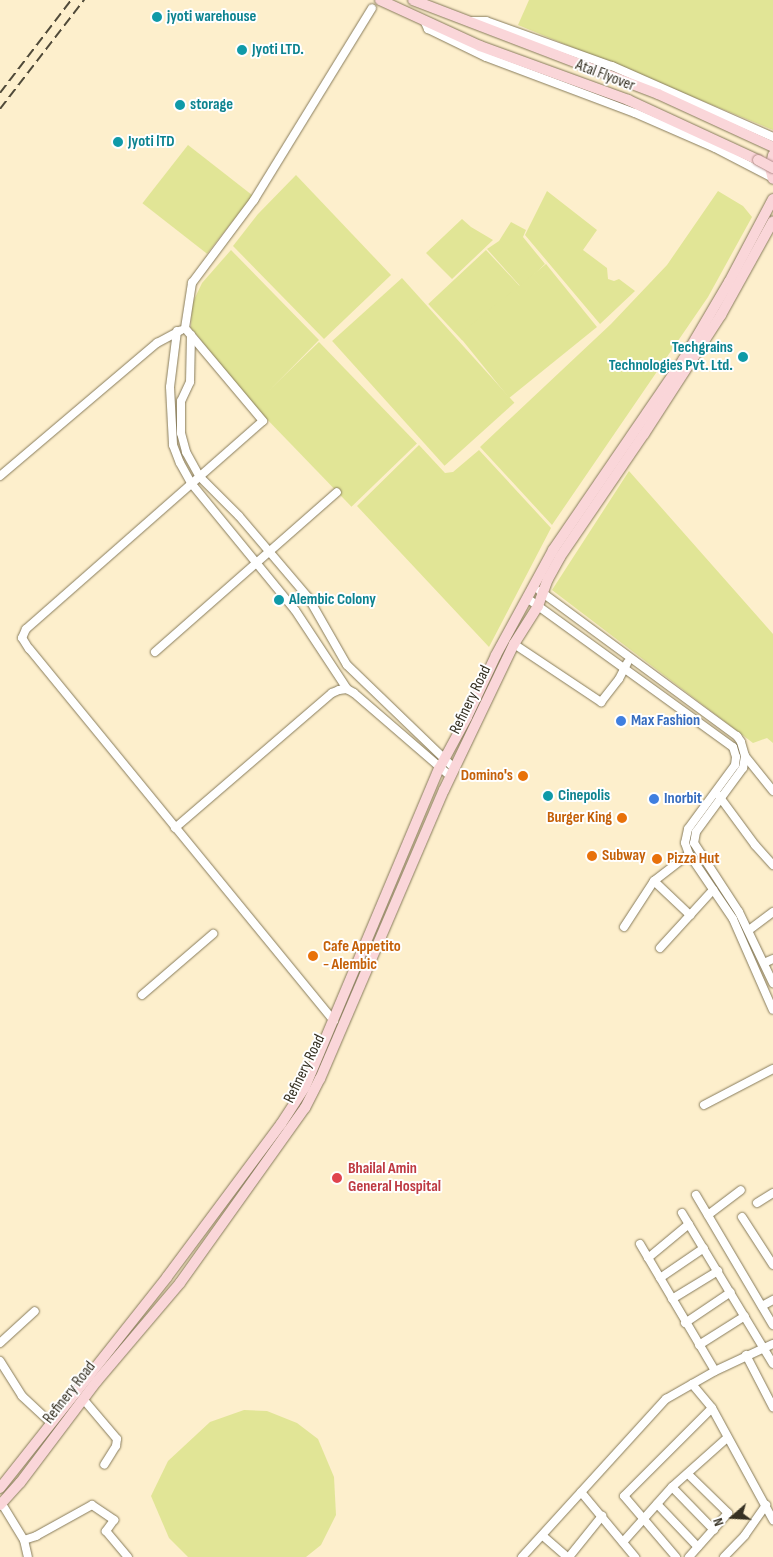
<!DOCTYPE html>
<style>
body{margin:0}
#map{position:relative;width:773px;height:1557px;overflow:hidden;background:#fdefcc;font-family:"Sofia Sans Condensed",sans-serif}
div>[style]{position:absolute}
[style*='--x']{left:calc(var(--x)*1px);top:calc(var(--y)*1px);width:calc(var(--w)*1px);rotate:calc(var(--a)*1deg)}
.green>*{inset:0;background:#e1e596;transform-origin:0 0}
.roads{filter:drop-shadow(0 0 1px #877b5b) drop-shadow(0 0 1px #877b5b)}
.minor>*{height:8px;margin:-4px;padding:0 4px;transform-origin:4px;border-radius:4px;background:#fff}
.major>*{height:10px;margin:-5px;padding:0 5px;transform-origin:5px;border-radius:5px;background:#fad6d9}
.rail>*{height:2px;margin-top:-1px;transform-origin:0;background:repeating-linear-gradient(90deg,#504a39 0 10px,transparent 0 15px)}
.bridges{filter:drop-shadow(0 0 1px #b38b88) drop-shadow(0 0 1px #b38b88)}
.major-bridge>*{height:10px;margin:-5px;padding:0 5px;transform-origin:5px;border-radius:5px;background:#fad6d9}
.dots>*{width:14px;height:14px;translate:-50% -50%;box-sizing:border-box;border:2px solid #fff;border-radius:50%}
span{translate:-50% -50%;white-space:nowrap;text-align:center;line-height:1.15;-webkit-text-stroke:4px #fff;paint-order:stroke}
.culture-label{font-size:16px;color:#0d838f;font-weight:700}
.left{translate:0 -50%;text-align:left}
.right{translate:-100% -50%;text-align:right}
.street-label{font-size:16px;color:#363123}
.shop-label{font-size:16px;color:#366cbe;font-weight:700}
.food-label{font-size:16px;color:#c56008;font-weight:700}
.health-label{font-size:16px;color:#be3a42;font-weight:700}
.north{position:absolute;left:708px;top:1492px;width:50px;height:50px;-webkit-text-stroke:4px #fff;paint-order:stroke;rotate:251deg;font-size:14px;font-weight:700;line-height:20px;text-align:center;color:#363123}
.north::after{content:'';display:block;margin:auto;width:18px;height:22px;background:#363123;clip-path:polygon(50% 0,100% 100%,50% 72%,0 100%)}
</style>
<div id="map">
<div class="green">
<div style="clip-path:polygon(529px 0,773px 0,773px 130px,518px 25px)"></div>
<div style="left:188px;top:145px;width:82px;height:74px;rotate:38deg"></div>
<div style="clip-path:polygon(296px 175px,391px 275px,324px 339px,233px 246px,258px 214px)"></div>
<div style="clip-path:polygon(547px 191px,597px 230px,583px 250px,607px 268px,608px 279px,614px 281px,619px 279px,635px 291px,600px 324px,525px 235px)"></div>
<div style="clip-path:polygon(718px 191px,743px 206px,752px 217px,708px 297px,552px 525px,480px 447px,611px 324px,667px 265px)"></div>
<div style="clip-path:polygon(462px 219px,471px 227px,493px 240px,452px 279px,426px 253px)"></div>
<div style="clip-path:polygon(511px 222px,526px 230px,523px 237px,545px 264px,521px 287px,487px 249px,499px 241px)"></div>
<div style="clip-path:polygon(231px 250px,319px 340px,254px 406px,191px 328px,192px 304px,202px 283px)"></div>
<div style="left:486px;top:250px;width:50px;height:79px;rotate:47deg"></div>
<div style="left:546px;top:264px;width:81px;height:113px;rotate:51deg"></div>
<div style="left:402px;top:278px;width:168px;height:94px;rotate:48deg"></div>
<div style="left:319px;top:342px;width:141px;height:91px;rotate:46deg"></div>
<div style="clip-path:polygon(419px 445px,445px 473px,453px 472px,479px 450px,551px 528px,489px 647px,357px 506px)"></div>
<div style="clip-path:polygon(629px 471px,773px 634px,773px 743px,767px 738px,753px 743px,552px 590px)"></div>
<div style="clip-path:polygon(244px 1410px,267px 1411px,297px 1423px,318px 1439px,334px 1477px,336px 1515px,321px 1545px,306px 1557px,188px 1557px,169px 1538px,151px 1496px,168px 1461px,210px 1422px)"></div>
</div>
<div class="roads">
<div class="minor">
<div style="--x:424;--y:20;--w:10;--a:66"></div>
<div style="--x:428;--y:29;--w:64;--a:25.8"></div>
<div style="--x:486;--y:57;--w:159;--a:20.6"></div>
<div style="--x:635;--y:113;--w:87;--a:23.6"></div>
<div style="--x:715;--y:148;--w:63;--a:27.4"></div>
<div style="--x:471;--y:21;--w:15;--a:0"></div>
<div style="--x:486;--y:21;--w:134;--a:19.7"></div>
<div style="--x:612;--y:66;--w:176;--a:23.8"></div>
<div style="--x:177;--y:331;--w:56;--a:97.1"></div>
<div style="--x:170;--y:387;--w:58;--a:87"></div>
<div style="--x:173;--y:445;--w:19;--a:69"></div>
<div style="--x:180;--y:463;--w:23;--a:61"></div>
<div style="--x:191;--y:483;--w:164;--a:50.7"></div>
<div style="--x:295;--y:610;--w:95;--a:56.6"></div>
<div style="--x:191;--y:335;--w:47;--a:91.2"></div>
<div style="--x:190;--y:382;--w:21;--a:115"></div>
<div style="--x:181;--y:401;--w:32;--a:90"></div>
<div style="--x:181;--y:433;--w:20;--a:75"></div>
<div style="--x:186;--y:452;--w:29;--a:61"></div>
<div style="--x:200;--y:477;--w:55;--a:45"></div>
<div style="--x:239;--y:516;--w:106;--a:49.6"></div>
<div style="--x:308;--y:597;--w:78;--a:60.2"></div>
<div style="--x:347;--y:665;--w:149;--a:43.9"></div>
<div style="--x:0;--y:476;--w:206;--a:-40.3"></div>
<div style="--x:157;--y:343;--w:27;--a:-28"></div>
<div style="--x:540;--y:591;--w:245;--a:36.4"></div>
<div style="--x:737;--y:736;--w:7;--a:56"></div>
<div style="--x:741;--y:742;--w:15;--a:74"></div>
<div style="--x:745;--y:756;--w:12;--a:99"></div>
<div style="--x:743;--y:768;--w:79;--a:126.3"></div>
<div style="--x:696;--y:832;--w:11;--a:100"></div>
<div style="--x:694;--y:843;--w:82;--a:56.9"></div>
<div style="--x:739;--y:912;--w:79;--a:64.4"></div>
<div style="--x:527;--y:598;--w:254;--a:35.9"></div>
<div style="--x:733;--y:747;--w:10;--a:73"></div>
<div style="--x:736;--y:757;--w:8;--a:97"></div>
<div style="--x:735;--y:765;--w:79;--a:126.3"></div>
<div style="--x:688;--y:829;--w:14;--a:102"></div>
<div style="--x:685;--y:843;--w:12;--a:70"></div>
<div style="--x:689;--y:854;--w:78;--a:55.9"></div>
<div style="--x:733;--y:919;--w:99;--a:66.3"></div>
<div style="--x:514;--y:644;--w:105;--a:33.7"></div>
<div style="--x:601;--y:702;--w:29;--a:-52"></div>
<div style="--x:619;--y:679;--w:18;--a:-63"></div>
<div style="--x:155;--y:652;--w:242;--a:-41.3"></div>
<div style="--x:745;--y:756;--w:45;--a:51.3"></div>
<div style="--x:719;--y:796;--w:61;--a:53.7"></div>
<div style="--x:755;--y:845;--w:27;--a:48"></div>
<div style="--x:175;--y:828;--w:207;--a:-40.7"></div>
<div style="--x:332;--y:693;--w:8;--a:-23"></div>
<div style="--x:339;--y:690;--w:8;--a:-7"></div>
<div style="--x:347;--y:689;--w:8;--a:30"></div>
<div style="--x:354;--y:693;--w:127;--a:40.8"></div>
<div style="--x:654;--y:881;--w:50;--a:43.4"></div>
<div style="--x:624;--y:927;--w:55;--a:-56.9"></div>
<div style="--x:654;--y:881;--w:44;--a:-37.6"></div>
<div style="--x:749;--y:930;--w:30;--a:-37"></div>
<div style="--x:660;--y:948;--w:79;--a:-47.6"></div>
<div style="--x:764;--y:963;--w:10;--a:-24"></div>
<div style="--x:142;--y:995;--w:94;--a:-40.7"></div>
<div style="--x:334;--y:1021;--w:481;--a:-129.3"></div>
<div style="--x:29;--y:649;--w:13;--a:-122"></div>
<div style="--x:22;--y:638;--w:10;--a:-66"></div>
<div style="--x:26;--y:629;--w:315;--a:-41.3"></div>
<div style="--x:263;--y:421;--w:121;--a:-130"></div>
<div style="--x:185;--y:328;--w:46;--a:-81.2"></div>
<div style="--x:192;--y:283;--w:104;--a:-53.2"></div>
<div style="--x:254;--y:200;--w:225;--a:-58.4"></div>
<div style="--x:704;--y:1105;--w:78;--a:-27.6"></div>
<div style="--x:696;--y:1195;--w:151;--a:59.4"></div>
<div style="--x:757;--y:1203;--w:19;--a:-32"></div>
<div style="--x:682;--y:1213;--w:176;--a:58.9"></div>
<div style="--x:708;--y:1215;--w:41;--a:-37.1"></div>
<div style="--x:742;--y:1217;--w:57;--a:57.1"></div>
<div style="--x:640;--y:1244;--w:147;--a:59.4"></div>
<div style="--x:648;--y:1258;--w:53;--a:-39.7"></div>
<div style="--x:660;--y:1278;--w:53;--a:-34.3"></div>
<div style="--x:672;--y:1299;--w:54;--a:-31.3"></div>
<div style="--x:762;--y:1306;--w:13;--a:-29"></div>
<div style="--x:685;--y:1323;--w:55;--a:-34"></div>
<div style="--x:0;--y:1343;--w:47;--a:-42.4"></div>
<div style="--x:699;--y:1345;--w:54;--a:-32.2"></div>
<div style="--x:746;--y:1355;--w:59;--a:62.6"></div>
<div style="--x:0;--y:1361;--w:41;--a:57.8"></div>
<div style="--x:22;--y:1396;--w:38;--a:43"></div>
<div style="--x:692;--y:1384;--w:31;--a:50"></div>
<div style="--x:712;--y:1408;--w:128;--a:61.4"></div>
<div style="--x:84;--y:1400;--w:51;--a:49.8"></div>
<div style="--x:117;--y:1439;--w:7;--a:98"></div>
<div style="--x:116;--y:1446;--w:22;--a:122"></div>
<div style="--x:688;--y:1474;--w:56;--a:44.3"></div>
<div style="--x:728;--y:1513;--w:59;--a:131.6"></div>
<div style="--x:672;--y:1487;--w:60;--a:45.7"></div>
<div style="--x:581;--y:1492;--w:85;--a:50.3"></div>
<div style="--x:2;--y:1504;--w:42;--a:58.6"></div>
<div style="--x:24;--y:1540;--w:13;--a:-18"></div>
<div style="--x:36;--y:1536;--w:64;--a:-29"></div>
<div style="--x:92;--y:1505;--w:27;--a:34"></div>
<div style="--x:114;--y:1520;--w:14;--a:126"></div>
<div style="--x:106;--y:1531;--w:34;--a:50"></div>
<div style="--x:657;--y:1504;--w:59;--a:46.4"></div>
<div style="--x:543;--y:1536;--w:32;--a:41"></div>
<div style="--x:24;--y:1540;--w:17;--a:77"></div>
<div style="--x:623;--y:1542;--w:74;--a:-48.3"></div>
<div style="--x:672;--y:1487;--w:74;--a:-41.7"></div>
<div style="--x:522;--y:1557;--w:214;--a:-47.7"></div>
<div style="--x:666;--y:1399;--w:56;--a:-29.7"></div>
<div style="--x:715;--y:1371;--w:64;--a:-25"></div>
<div style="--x:569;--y:1557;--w:53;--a:-51.2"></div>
<div style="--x:676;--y:1557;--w:80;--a:-130.4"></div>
<div style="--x:624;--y:1496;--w:124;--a:-45"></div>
<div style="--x:724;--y:1557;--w:30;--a:-46"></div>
<div style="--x:745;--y:1535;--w:37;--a:-55"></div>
</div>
<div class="major">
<div style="--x:380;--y:0;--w:110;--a:24.7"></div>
<div style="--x:480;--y:46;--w:158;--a:20"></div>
<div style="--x:628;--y:100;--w:143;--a:24.8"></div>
<div style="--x:413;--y:0;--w:262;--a:21"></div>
<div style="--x:658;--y:94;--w:127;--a:24.7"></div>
<div style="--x:773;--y:155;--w:13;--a:103"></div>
<div style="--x:770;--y:168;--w:11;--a:75"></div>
<div style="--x:0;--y:1488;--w:269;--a:-51.6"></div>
<div style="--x:167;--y:1277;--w:191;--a:-53.3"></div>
<div style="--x:281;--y:1124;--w:44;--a:-57"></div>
<div style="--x:305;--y:1087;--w:345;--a:-67.2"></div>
<div style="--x:439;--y:769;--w:59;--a:-61.7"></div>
<div style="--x:467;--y:717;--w:68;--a:-64.9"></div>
<div style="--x:496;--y:655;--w:119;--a:-61.5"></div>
<div style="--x:553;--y:550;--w:230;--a:-55.6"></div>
<div style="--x:683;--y:360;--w:91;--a:-59.5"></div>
<div style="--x:729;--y:282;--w:94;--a:-62.1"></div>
<div style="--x:0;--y:1505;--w:30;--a:-48"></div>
<div style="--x:20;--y:1483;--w:128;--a:-53"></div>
<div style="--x:97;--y:1381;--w:128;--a:-49.7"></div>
<div style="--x:180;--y:1283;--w:215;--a:-54.5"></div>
<div style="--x:305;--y:1108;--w:33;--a:-63"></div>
<div style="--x:320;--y:1079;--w:314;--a:-66.8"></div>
<div style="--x:444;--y:790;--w:162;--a:-64.4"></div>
<div style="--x:514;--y:644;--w:45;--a:-57.7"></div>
<div style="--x:538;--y:606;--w:29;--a:-70"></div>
<div style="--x:548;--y:579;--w:25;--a:-61"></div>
<div style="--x:560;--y:557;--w:149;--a:-55.7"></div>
<div style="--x:644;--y:434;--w:142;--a:-57.1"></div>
<div style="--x:721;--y:315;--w:107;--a:-61"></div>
</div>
</div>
<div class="rail">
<div style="--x:0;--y:93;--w:117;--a:-52.6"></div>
<div style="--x:0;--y:109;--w:138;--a:-52.4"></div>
</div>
<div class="bridges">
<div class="major-bridge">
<div style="--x:758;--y:160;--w:17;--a:28"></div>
</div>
</div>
<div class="dots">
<div style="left:157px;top:17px;background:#0f9aa8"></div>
<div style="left:242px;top:50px;background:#0f9aa8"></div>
<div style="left:180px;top:105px;background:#0f9aa8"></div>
<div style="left:118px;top:142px;background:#0f9aa8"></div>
<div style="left:743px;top:357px;background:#0f9aa8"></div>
<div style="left:279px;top:600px;background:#0f9aa8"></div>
<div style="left:621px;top:721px;background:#3f7fe0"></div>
<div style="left:523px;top:776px;background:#e8710a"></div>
<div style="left:548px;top:796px;background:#0f9aa8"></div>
<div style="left:654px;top:799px;background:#3f7fe0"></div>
<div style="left:622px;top:818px;background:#e8710a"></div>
<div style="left:592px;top:856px;background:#e8710a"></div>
<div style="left:657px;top:859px;background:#e8710a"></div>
<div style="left:313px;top:956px;background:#e8710a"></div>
<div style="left:337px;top:1178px;background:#e0444e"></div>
</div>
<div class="culture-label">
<span class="left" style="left:167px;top:17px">jyoti warehouse</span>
<span class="left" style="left:252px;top:50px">Jyoti LTD.</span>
<span class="left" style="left:190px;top:105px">storage</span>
<span class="left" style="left:128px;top:142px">Jyoti lTD</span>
<span class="right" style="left:733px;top:357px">Techgrains<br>Technologies Pvt. Ltd.</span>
<span class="left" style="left:289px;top:600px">Alembic Colony</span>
<span class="left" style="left:558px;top:796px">Cinepolis</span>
</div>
<div class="street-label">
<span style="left:605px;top:76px;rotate:21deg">Atal Flyover</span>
<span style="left:471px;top:700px;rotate:-64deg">Refinery Road</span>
<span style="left:305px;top:1069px;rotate:-64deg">Refinery Road</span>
<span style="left:70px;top:1393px;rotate:-52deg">Refinery Road</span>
</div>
<div class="shop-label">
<span class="left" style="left:631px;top:721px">Max Fashion</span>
<span class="left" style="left:664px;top:799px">Inorbit</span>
</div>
<div class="food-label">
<span class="right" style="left:513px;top:776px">Domino's</span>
<span class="right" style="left:612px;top:818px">Burger King</span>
<span class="left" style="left:602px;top:856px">Subway</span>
<span class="left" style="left:667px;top:859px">Pizza Hut</span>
<span class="left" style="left:323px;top:956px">Cafe Appetito<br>- Alembic</span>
</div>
<div class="health-label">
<span class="left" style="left:348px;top:1178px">Bhailal Amin<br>General Hospital</span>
</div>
<div class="north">N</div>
</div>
